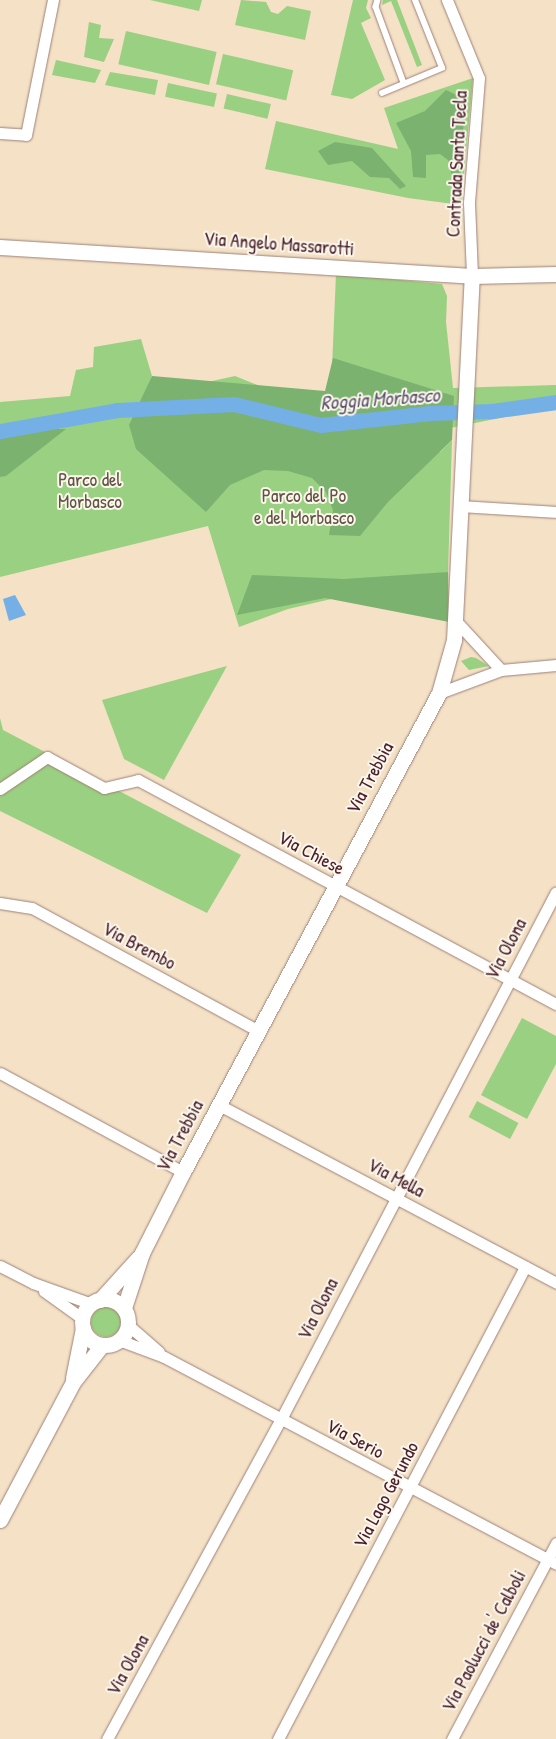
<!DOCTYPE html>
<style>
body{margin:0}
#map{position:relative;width:556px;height:1739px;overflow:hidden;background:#f4e1c6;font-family:"Patrick Hand",sans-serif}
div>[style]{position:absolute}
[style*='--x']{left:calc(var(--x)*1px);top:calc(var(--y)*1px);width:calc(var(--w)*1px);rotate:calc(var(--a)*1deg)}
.green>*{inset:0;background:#9ad081;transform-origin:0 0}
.round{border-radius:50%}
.forest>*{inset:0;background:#7bb26f}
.water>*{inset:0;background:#74b0e6}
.canal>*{height:15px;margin:-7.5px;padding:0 7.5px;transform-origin:7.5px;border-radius:7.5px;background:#74b0e6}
.roads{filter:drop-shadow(0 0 1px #9f8078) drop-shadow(0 0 1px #9f8078)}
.service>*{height:5.5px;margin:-2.75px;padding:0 2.75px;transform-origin:2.75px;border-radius:2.75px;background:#fff}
.minor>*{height:11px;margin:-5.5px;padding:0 5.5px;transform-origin:5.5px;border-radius:5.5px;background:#fff}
.tertiary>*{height:15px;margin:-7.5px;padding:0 7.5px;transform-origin:7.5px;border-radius:7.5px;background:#fff}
.tertiary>.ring{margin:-7.5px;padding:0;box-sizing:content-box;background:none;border:15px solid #fff;border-radius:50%}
span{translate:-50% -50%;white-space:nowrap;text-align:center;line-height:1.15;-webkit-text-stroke:4px #fbf7ec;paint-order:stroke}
.street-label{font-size:19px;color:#4a1f2b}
.park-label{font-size:19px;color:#625445}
.water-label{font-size:20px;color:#59526c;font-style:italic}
</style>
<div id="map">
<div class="green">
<div style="clip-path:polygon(150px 0,202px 0,199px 11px)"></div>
<div style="clip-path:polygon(241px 0,266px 2px,271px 12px,278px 14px,287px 6px,311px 11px,305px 40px,235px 25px)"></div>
<div style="clip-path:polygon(353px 0,368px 0,366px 8px,371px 18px,361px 23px,385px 80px,352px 99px,331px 95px)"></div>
<div style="clip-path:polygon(383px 0,397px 0,422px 65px,417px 67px,391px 1px,382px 5px)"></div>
<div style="clip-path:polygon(89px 22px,101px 25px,99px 38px,114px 39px,104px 62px,84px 57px)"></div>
<div style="left:126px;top:31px;width:93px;height:34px;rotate:13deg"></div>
<div style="left:223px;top:54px;width:72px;height:31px;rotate:13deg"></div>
<div style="clip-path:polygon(56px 60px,101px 70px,95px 83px,52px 75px)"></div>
<div style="clip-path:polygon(110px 72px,158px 80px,155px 95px,105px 85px)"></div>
<div style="clip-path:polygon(473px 78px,461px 205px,408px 198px,265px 169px,276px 121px,398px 149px,384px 108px)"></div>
<div style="left:168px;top:83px;width:50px;height:14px;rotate:12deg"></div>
<div style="left:227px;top:94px;width:45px;height:15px;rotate:13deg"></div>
<div style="clip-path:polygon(336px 274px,442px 284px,447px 296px,446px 322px,453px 388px,556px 385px,556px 407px,440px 430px,440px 452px,452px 440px,448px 572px,288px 609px,239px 627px,208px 526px,0 577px,0 402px,70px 396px,76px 370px,93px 367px,94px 347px,141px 339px,152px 376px,144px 396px,235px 376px,330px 414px)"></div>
<div style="clip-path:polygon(471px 657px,476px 658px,489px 666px,469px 670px,461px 661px)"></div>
<div style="clip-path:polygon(227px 666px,164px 780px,124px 759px,102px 700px)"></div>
<div style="clip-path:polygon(0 718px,3px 730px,241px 855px,207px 913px,0 811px)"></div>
<div style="clip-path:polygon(522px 1018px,556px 1036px,556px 1064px,527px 1119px,481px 1095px)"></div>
<div style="left:477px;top:1101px;width:47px;height:18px;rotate:28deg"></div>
<div class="round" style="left:91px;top:1307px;width:30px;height:30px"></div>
</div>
<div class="forest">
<div style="clip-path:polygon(446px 90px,465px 99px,460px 186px,454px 186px,448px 160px,440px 154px,426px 155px,426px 178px,413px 177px,411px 151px,396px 123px,425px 111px)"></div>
<div style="clip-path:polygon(335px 142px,372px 148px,406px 186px,400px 189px,389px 178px,370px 177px,352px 161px,328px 165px,318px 151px)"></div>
<div style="clip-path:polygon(333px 358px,454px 396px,452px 440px,388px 502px,360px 536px,329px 535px,333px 510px,326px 492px,312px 478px,288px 471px,264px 470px,230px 485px,206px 512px,136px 449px,129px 425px,152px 376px,325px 391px)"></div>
<div style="clip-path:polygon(0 429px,66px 429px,6px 476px,0 477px)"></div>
<div style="clip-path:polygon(448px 572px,449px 622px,325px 598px,237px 615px,252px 575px,344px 579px)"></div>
</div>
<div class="water">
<div style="clip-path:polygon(15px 595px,26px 615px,9px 621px,3px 599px)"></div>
</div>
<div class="canal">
<div style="--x:0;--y:431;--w:120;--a:-10.1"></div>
<div style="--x:118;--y:410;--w:116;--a:-3"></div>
<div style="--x:234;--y:404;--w:89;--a:13.6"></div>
<div style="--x:321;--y:425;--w:110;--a:-6.3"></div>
<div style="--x:430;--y:413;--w:62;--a:-1.8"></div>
<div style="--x:492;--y:411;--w:65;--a:-8"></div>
</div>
<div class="roads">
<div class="service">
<div style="--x:378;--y:0;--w:7;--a:106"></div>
<div style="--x:376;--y:7;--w:81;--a:69.8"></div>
<div style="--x:382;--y:93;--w:65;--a:-22.6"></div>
<div style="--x:442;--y:68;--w:73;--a:-111.7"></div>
</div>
<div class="minor">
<div style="--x:447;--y:0;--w:84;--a:67.7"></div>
<div style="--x:479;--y:78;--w:125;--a:94.6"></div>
<div style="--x:469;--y:203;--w:73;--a:87.6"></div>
<div style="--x:0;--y:133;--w:26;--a:4"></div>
<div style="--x:26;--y:135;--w:138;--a:-78.7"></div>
<div style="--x:461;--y:506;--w:95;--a:3.6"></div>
<div style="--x:455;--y:620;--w:68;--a:47.4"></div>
<div style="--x:501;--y:670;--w:55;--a:-5.2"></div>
<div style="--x:439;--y:693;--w:66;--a:-20.4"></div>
<div style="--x:0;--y:789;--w:57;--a:-34.2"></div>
<div style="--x:47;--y:757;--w:65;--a:28.5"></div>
<div style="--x:104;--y:788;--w:35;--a:-13"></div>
<div style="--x:138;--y:780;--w:474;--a:28.2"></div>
<div style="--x:0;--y:903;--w:32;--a:9"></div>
<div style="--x:32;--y:908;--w:256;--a:28.5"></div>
<div style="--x:0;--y:1073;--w:208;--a:28.4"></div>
<div style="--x:219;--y:1105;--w:381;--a:27.8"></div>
<div style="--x:0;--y:1266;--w:37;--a:27"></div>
<div style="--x:33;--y:1283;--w:63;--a:19.6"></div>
<div style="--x:44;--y:1291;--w:48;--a:35.7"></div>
<div style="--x:128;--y:1325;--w:41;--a:41.1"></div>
<div style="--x:119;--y:1340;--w:48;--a:20.7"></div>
<div style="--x:164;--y:1357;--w:443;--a:27.8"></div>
<div style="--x:107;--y:1739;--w:364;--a:-61.5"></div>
<div style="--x:281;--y:1419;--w:594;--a:-62.44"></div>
<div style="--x:278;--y:1739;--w:533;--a:-62.38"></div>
<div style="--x:452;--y:1739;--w:222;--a:-62"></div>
</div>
<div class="tertiary">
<div style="--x:0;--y:247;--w:473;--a:3.5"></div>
<div style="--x:472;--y:276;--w:84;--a:-1.4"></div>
<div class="ring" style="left:82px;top:1299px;width:31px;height:31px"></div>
<div style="--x:100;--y:1300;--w:57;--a:-47.9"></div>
<div style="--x:124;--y:1308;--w:58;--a:-71.9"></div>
<div style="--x:142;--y:1253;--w:91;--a:-63.2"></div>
<div style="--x:183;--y:1172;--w:543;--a:-61.88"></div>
<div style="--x:439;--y:693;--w:55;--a:-74.2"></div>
<div style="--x:454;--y:640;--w:364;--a:-87.2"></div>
<div style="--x:73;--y:1378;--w:51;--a:-78.7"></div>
<div style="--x:0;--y:1520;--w:156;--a:-62.1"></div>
<div style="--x:73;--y:1382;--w:47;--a:-51.9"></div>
</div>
</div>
<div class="street-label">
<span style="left:457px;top:164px;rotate:-87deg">Contrada Santa Tecla</span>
<span style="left:279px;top:244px;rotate:4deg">Via Angelo Massarotti</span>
<span style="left:370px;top:778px;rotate:-62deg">Via Trebbia</span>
<span style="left:311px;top:853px;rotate:28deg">Via Chiese</span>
<span style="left:139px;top:946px;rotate:28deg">Via Brembo</span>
<span style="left:506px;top:949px;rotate:-62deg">Via Olona</span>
<span style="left:180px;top:1136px;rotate:-62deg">Via Trebbia</span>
<span style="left:396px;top:1178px;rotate:28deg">Via Mella</span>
<span style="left:318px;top:1309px;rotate:-63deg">Via Olona</span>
<span style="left:355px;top:1439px;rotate:28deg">Via Serio</span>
<span style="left:386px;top:1495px;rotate:-62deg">Via Lago Gerundo</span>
<span style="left:484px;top:1641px;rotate:-62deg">Via Paolucci de' Calboli</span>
<span style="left:128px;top:1665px;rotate:-61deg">Via Olona</span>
</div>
<div class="park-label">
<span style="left:90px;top:491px">Parco del<br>Morbasco</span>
<span style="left:304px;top:507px">Parco del Po<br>e del Morbasco</span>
</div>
<div class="water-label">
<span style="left:380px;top:398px;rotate:-4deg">Roggia Morbasco</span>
</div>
</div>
